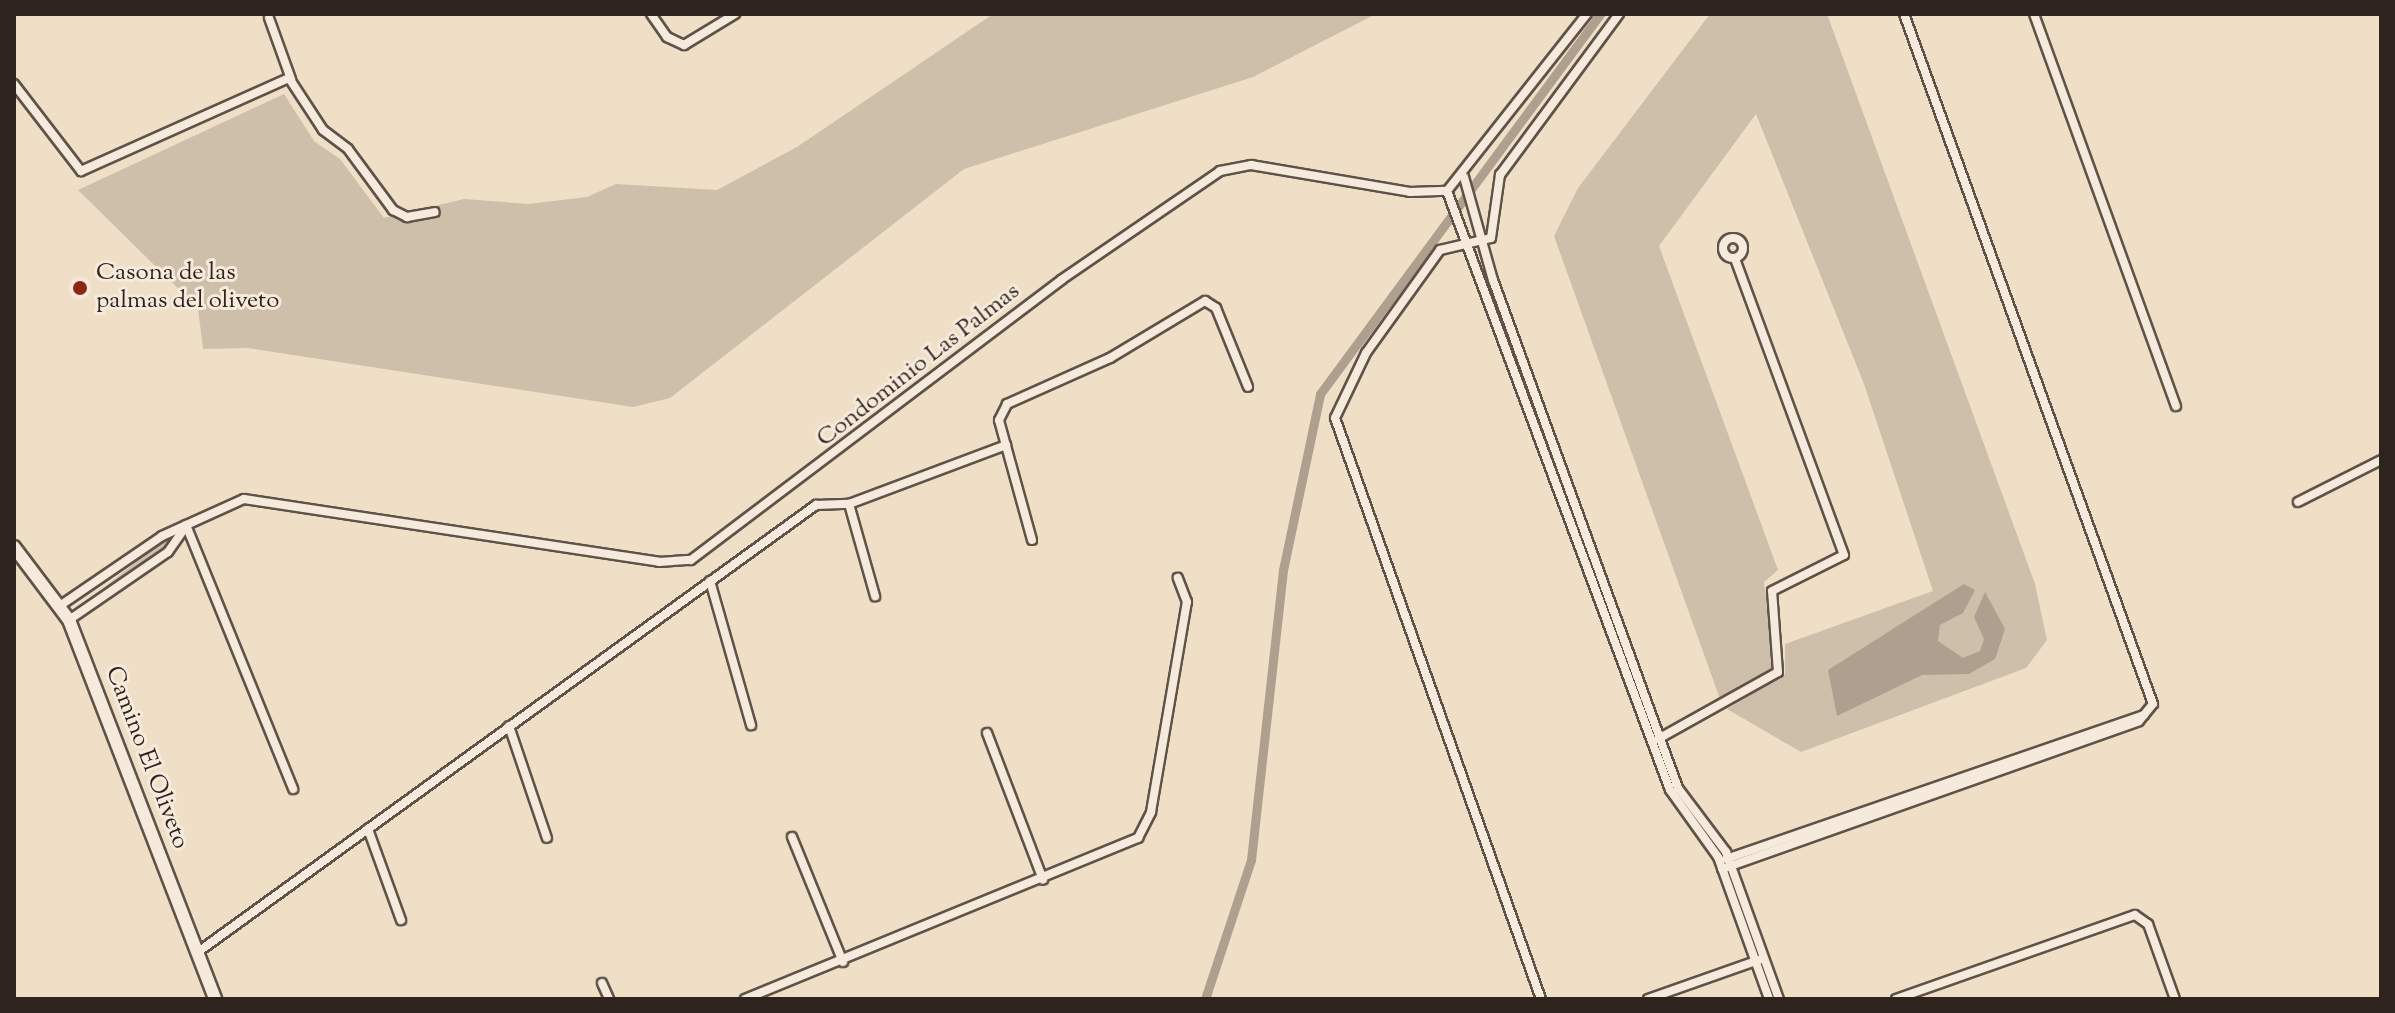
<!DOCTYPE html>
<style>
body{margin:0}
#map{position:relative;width:2395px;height:1013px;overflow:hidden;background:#efdfc7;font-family:"Sorts Mill Goudy",serif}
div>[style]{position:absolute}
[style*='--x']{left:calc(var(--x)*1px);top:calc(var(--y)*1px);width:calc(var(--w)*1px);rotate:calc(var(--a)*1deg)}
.green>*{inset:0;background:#cebfaa}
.water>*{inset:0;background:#ae9f8e}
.canal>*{height:9px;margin:-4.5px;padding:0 4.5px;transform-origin:4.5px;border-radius:4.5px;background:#ae9f8e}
.roads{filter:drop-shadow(2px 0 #5f5248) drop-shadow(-2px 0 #5f5248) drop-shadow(0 2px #5f5248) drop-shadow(0 -2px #5f5248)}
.minor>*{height:8px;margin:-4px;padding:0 4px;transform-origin:4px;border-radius:4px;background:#f5eadb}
.minor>.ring{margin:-4px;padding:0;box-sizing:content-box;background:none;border:8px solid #f5eadb;border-radius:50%}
.secondary>*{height:12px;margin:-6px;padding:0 6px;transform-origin:6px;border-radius:6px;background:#f5eadb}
.dots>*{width:22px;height:22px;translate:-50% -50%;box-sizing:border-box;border:4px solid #f5eadb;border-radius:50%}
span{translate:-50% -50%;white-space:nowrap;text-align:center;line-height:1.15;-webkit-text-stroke:6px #f5eadb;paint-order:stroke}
.poi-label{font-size:24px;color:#2f231e}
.left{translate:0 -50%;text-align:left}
.street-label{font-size:24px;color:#2f231e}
.frame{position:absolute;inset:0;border:16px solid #2f231e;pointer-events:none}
</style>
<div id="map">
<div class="green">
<i style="clip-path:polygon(993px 14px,1376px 14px,1253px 77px,964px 169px,670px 398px,633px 407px,248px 348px,203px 349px,198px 308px,78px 190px,284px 94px,314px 141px,340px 159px,384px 218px,464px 199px,528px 204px,587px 197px,616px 184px,717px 190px,797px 147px)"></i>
<i style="clip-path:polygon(1710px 14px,1827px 14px,2035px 584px,2047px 640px,2026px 668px,1801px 752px,1727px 709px,1785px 674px,1785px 644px,1933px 591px,1864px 384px,1756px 114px,1659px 246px,1778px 570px,1764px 582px,1774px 668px,1720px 699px,1554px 236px,1578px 188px)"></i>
<i style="clip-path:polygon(166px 538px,173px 538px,171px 546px,106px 586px)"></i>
</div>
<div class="water">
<i style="clip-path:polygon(1964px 584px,1975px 590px,1963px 613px,1940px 625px,1938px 641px,1963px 658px,1980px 651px,1984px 639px,1974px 617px,1985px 592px,2005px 629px,1995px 659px,1969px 674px,1922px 675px,1837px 716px,1828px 670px)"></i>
</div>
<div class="canal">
<i style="--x:1205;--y:999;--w:146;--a:-71.7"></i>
<i style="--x:1251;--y:860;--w:292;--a:-83.7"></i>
<i style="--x:1283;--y:570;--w:180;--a:-78.1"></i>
<i style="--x:1320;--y:394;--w:472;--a:-53.6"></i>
</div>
<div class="roads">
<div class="minor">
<i style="--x:651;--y:14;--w:28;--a:55"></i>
<i style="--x:667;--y:37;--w:19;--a:25"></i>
<i style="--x:684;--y:45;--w:60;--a:-31.3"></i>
<i style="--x:2034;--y:14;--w:417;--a:70.1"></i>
<i style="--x:269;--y:18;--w:65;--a:70.2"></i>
<i style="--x:14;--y:84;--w:110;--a:52.4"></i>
<i style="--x:81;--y:171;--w:228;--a:-24.1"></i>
<i style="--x:289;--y:78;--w:62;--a:56.8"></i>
<i style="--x:323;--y:130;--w:31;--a:37"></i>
<i style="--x:348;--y:149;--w:76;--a:53.6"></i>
<i style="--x:393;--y:210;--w:16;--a:27"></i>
<i style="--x:407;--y:217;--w:28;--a:-10"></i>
<i style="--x:1464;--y:177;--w:107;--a:74.3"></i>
<i style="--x:1493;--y:280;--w:541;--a:69.99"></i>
<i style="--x:1678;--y:788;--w:80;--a:53.1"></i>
<i style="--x:1726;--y:852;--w:156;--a:70.2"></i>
<i style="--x:1447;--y:191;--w:639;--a:69.58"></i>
<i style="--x:1670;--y:790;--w:82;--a:54.4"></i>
<i style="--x:1718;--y:857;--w:151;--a:70.2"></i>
<i class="ring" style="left:1723px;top:238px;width:12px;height:12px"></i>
<i style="--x:2298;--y:502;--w:93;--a:-26.8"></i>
<i style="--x:849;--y:504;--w:96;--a:74.2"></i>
<i style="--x:186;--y:525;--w:285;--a:67.9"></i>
<i style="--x:1032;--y:540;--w:124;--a:-105.4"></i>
<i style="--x:999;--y:420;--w:18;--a:-63"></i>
<i style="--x:1007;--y:404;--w:113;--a:-24.1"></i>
<i style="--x:1110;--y:358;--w:111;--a:-31"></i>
<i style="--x:1205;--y:301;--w:13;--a:32"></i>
<i style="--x:1216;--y:308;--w:85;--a:67.9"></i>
<i style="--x:710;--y:581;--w:150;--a:74.1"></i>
<i style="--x:61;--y:605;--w:122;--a:-34.3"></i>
<i style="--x:162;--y:536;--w:90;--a:-24.3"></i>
<i style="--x:244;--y:499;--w:420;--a:8.6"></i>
<i style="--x:659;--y:562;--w:32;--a:-4"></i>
<i style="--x:691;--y:560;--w:464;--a:-37.1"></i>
<i style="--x:1061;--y:280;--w:193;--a:-34.4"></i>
<i style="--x:1220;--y:171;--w:32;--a:-11"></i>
<i style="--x:1251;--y:165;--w:161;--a:9.6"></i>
<i style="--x:1410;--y:192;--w:37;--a:-2"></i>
<i style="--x:1447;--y:191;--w:226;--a:-51.7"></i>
<i style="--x:69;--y:620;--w:120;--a:-34.5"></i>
<i style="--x:168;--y:552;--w:32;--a:-55"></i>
<i style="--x:509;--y:726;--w:118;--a:71.3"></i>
<i style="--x:987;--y:733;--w:157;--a:69.1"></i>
<i style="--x:1658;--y:739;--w:137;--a:-29.2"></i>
<i style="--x:1778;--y:672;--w:81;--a:-94.2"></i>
<i style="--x:1772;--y:591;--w:80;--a:-26.6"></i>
<i style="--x:1844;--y:555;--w:316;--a:-110.2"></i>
<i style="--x:368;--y:829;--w:97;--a:70.1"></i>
<i style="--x:792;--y:837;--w:135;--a:67.8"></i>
<i style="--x:1726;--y:859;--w:442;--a:-19"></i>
<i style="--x:1722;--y:869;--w:442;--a:-19.5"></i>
<i style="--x:2139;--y:721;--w:22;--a:-51"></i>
<i style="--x:2153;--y:704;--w:734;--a:-109.84"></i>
<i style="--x:198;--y:952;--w:763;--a:-35.88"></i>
<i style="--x:816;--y:505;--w:33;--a:-2"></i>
<i style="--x:849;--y:504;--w:168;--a:-20.6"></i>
<i style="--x:602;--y:983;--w:17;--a:66"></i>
<i style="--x:745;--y:999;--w:425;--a:-22.3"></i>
<i style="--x:1138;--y:838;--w:29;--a:-63"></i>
<i style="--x:1151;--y:812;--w:213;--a:-80.3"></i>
<i style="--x:1187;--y:602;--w:26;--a:-111"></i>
<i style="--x:1541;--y:999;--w:616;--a:-109.52"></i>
<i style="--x:1335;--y:418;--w:72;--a:-64.5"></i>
<i style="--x:1366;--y:353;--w:127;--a:-54.3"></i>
<i style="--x:1440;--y:250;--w:52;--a:-13.2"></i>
<i style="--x:1491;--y:238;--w:64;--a:-81.9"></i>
<i style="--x:1500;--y:175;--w:200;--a:-53.5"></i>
<i style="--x:1648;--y:999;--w:118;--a:-19.4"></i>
<i style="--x:1896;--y:999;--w:253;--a:-19.4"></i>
<i style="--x:2135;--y:915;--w:16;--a:35"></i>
<i style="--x:2148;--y:924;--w:80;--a:70.2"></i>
</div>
<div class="secondary">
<i style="--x:14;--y:547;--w:91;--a:53"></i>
<i style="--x:69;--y:620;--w:406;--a:68.9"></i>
</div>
</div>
<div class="dots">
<i style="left:80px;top:288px;background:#8f2418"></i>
</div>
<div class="poi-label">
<span class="left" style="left:96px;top:288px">Casona de las<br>palmas del oliveto</span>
</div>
<div class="street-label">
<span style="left:919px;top:366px;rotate:-38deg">Condominio Las Palmas</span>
<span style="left:146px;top:758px;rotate:69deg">Camino El Oliveto</span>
</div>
<div class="frame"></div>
</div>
